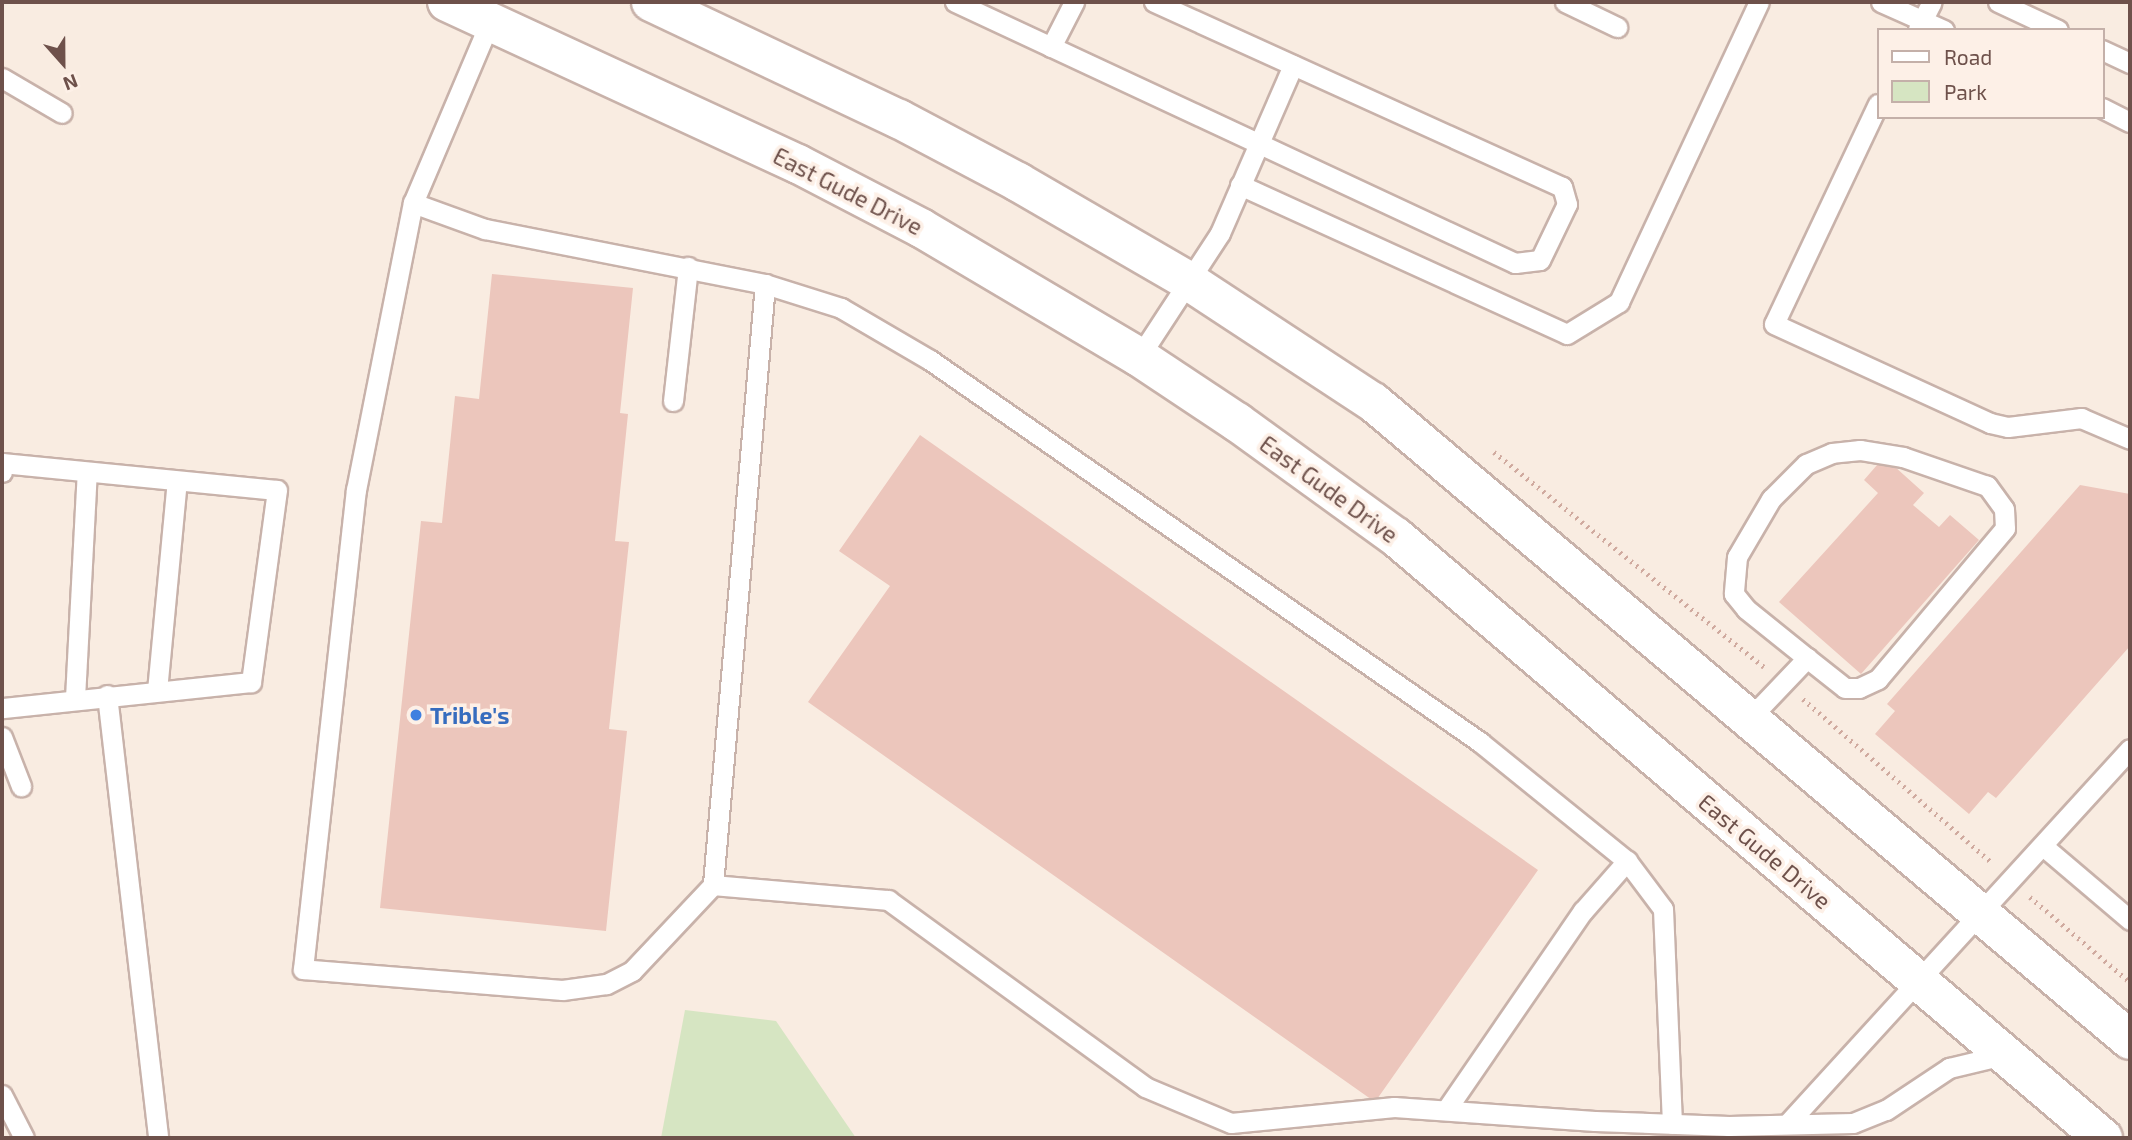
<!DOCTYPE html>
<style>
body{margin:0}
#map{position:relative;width:2132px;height:1140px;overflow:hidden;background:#f9ece1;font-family:"Exo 2",sans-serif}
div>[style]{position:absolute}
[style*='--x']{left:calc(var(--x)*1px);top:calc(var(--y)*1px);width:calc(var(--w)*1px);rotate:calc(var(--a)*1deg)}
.green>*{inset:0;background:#d6e5c2}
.building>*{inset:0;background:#ecc6bc}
.path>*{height:4.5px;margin-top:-2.25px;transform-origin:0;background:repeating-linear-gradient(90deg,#d0aa9f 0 2px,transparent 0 7px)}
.roads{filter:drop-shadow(2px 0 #c8b2aa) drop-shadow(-2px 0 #c8b2aa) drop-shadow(0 2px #c8b2aa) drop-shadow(0 -2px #c8b2aa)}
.service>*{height:19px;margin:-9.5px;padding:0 9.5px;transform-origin:9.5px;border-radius:9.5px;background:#fff}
.secondary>*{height:38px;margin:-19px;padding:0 19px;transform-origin:19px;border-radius:19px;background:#fff}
.dots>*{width:19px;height:19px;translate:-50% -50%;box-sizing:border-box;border:4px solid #fdf0e7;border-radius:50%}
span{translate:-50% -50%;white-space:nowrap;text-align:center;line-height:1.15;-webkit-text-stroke:7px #fdf0e7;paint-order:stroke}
.street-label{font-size:23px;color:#6e514b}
.shop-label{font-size:23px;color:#366cbe;font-weight:700}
.left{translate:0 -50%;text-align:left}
.frame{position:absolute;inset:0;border:4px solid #6e514b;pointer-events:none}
.legend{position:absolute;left:1877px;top:28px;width:228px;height:91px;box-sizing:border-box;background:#fdf0e7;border:2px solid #c4b0a9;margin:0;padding:9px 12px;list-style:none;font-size:21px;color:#6e514b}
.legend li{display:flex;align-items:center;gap:14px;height:35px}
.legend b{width:35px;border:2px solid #c4b0a9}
.north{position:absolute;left:28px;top:28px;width:70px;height:70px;-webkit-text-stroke:5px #fdf0e7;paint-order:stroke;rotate:159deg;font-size:19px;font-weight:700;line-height:28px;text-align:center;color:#6e514b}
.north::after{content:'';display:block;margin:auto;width:24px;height:32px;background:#6e514b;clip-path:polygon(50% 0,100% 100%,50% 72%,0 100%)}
</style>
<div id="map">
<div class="green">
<i style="clip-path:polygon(685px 1010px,776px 1021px,856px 1138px,661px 1138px)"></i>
</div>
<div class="building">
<i style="clip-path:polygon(492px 274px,633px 288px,620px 413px,628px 414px,615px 541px,629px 542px,609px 729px,627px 731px,606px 931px,380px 908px,421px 521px,442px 523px,455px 396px,479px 399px)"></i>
<i style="clip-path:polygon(920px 435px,1538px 870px,1375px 1102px,808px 702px,890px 586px,839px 551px)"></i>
<i style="clip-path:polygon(1884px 457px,1924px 493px,1913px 505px,1939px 527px,1950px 515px,1979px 540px,1861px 674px,1779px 602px,1878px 493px,1864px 480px)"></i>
<i style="clip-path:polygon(2080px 485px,2130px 494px,2130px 646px,1996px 798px,1988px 792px,1969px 814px,1875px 734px,1895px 711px,1887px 704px)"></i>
</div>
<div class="path">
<i style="--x:1494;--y:452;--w:345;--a:38.5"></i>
<i style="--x:1803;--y:699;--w:250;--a:40.9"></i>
<i style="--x:2030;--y:897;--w:131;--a:40.4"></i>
</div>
<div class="roads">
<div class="service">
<i style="--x:955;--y:2;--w:618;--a:24.99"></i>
<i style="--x:1515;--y:263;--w:25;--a:-7"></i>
<i style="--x:1540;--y:260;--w:62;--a:-64.3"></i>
<i style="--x:1567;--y:204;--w:18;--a:-106"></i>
<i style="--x:1562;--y:187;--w:448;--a:-155.6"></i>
<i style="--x:1565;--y:2;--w:58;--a:25.7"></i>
<i style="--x:1881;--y:2;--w:69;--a:24"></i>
<i style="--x:1998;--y:2;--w:66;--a:25"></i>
<i style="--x:1918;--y:29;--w:30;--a:-63"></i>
<i style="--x:1051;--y:47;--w:51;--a:-62.9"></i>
<i style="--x:2102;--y:50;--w:31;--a:25"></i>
<i style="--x:2;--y:78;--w:69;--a:30.3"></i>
<i style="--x:1878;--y:104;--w:243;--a:115.3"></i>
<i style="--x:1774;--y:324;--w:238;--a:24.6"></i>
<i style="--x:1990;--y:423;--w:18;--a:13"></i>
<i style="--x:2008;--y:427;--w:74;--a:-7"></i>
<i style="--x:2081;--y:418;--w:53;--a:23.2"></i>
<i style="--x:2102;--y:108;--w:31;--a:27"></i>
<i style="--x:1240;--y:185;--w:359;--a:24.5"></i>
<i style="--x:1567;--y:334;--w:61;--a:-31.6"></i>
<i style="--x:1619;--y:302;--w:331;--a:-65"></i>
<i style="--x:413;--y:203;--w:77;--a:19.9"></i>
<i style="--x:485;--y:229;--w:285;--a:11.1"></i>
<i style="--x:765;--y:284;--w:603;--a:94.95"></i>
<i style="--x:713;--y:885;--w:118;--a:133.3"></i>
<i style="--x:632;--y:971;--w:29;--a:153"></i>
<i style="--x:606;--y:984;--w:44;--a:172.2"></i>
<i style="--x:562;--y:990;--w:260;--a:-175.4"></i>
<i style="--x:303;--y:969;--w:482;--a:-83.7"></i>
<i style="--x:356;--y:490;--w:293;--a:-78.8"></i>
<i style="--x:413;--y:203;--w:200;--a:-67"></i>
<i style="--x:765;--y:284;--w:80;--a:17.5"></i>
<i style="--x:841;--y:308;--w:103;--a:30.3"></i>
<i style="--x:930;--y:360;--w:670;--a:34.78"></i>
<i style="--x:1480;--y:742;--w:189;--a:39"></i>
<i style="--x:1627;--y:861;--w:60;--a:53.1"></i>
<i style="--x:1663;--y:909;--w:215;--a:87.6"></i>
<i style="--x:1139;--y:357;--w:148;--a:-56.8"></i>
<i style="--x:1220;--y:233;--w:183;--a:-66.5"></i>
<i style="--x:673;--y:401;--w:135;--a:-83.6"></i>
<i style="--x:2;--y:472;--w:9;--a:-90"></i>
<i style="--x:2;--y:463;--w:276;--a:5.6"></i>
<i style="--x:277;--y:490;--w:194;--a:97.7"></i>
<i style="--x:251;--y:682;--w:250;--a:174"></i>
<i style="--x:157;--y:691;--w:211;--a:-84.6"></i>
<i style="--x:107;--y:695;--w:446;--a:83.4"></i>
<i style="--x:75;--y:698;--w:226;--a:-87"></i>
<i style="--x:1748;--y:720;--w:86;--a:-46.4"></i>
<i style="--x:1807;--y:658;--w:48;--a:38.3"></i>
<i style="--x:1845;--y:688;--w:14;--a:0"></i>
<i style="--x:1859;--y:688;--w:21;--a:-25"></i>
<i style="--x:1878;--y:679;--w:197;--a:-49.9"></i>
<i style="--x:2005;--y:528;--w:19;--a:-93"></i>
<i style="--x:2004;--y:509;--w:29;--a:-126"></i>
<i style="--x:1987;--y:486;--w:89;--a:-161"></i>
<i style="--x:1903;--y:457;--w:44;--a:-170.8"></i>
<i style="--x:1860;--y:450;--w:28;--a:174"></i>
<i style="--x:1832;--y:453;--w:28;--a:157"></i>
<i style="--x:1806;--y:464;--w:49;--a:135"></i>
<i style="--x:1771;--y:499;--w:67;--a:120.4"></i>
<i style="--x:1737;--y:557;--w:37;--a:95"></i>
<i style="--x:1734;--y:594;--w:19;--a:51"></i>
<i style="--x:1746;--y:609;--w:78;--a:38.8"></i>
<i style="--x:2;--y:737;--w:53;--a:68.8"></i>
<i style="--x:2044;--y:847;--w:113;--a:40.3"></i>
<i style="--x:713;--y:885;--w:176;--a:4.9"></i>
<i style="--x:888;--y:900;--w:318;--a:36"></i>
<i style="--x:1145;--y:1087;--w:93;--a:22.7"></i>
<i style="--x:1231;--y:1123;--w:164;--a:-5.6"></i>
<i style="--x:1394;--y:1107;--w:201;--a:4"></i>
<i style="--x:1595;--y:1121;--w:134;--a:2.1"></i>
<i style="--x:1729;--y:1126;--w:124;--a:-1.4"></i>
<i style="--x:1853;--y:1123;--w:35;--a:-22"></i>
<i style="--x:1886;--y:1110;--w:76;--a:-33.7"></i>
<i style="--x:1949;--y:1068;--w:56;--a:-13.5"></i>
<i style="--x:2;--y:1095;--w:48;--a:62.9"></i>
<i style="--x:1446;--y:1110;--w:242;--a:-55.5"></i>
<i style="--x:1583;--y:911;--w:67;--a:-48.7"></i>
<i style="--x:1789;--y:1122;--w:505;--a:-47.57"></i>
</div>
<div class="secondary">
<i style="--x:447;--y:2;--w:387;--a:24.8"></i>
<i style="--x:798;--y:164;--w:139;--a:27.5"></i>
<i style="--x:921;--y:228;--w:253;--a:30.6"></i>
<i style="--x:1139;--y:357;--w:118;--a:33.6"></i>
<i style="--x:1237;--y:422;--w:196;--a:35.9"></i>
<i style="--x:1396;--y:537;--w:928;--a:40.37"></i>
<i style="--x:651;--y:2;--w:274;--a:25.3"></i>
<i style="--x:899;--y:119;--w:135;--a:27.9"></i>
<i style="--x:1018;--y:182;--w:195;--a:30.1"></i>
<i style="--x:1187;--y:280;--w:222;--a:33.3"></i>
<i style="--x:1373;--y:402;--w:990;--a:40.12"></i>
</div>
</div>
<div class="dots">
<i style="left:416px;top:715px;background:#3f7fe0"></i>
</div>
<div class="street-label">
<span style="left:848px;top:191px;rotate:27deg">East Gude Drive</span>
<span style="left:1329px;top:489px;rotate:36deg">East Gude Drive</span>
<span style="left:1765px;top:851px;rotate:40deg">East Gude Drive</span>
</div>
<div class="shop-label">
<span class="left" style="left:430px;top:715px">Trible's</span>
</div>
<div class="frame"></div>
<ul class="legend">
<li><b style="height:9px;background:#fff"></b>Road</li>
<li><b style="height:19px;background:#d6e5c2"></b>Park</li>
</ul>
<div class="north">N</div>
</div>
